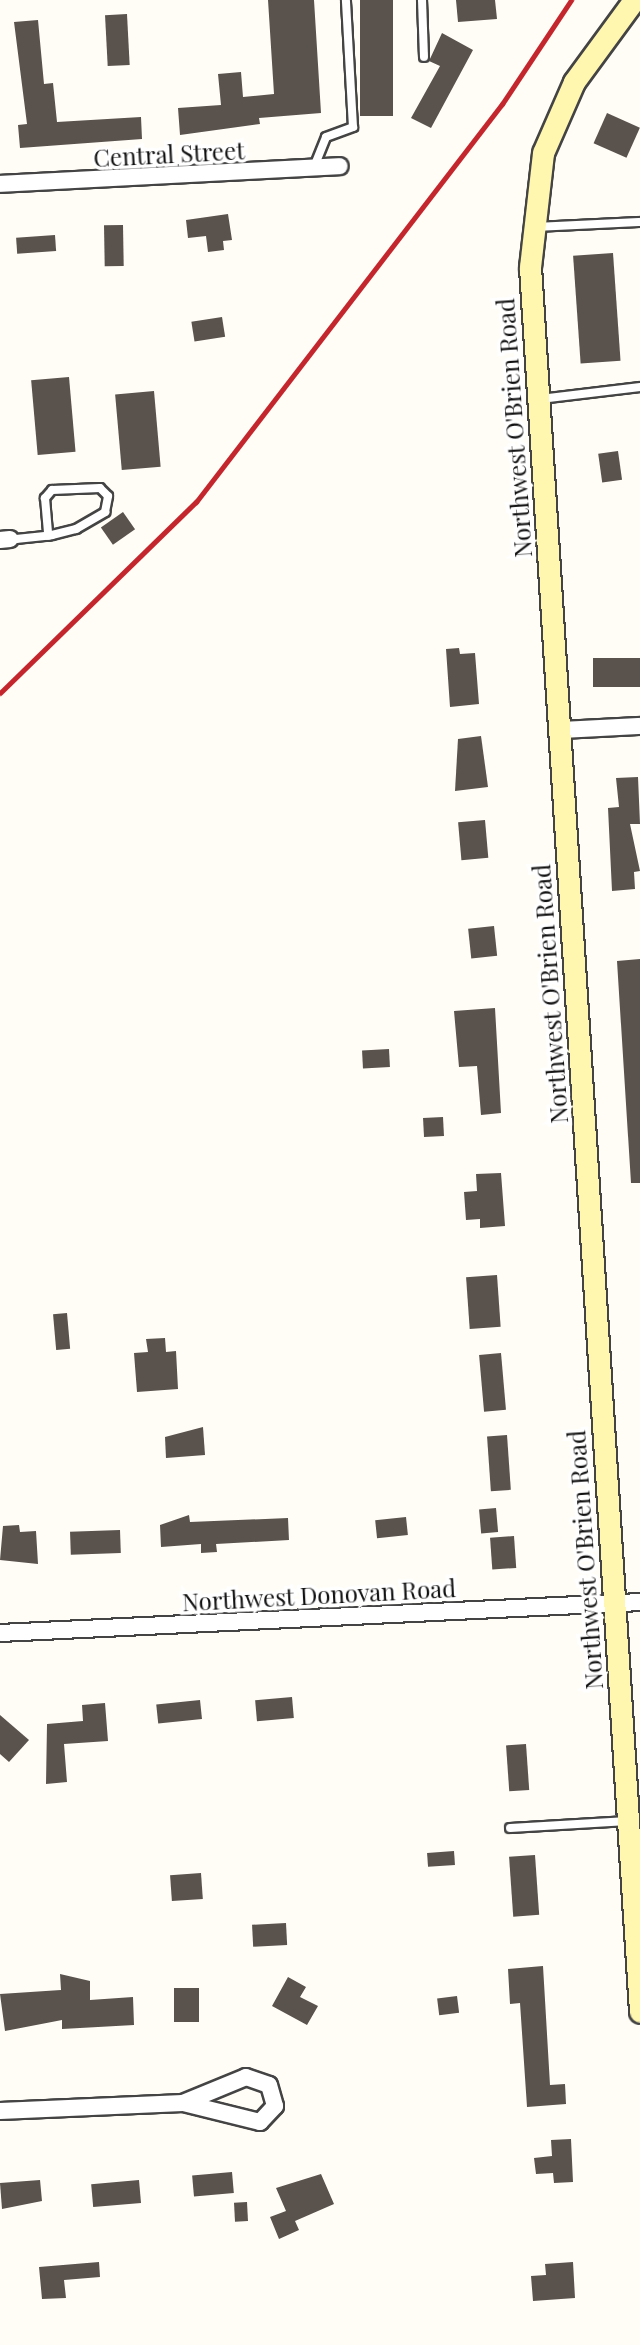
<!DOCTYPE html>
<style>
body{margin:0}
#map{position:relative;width:640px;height:2345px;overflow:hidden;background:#fffdf5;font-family:"Playfair Display",serif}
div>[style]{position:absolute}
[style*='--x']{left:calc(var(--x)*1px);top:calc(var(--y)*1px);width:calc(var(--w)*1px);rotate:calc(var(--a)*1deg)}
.building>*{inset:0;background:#5a524d;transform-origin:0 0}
.roads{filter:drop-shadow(2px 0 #444) drop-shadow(-2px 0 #444) drop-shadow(0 2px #444) drop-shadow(0 -2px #444)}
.lane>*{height:8px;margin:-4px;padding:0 4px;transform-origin:4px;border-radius:4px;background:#fff}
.street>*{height:16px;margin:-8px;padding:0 8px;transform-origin:8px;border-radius:8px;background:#fff}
.secondary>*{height:21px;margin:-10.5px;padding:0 10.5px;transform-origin:10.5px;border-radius:10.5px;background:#fff6b0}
.rail>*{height:5px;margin:-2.5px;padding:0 2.5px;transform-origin:2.5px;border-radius:2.5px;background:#c4262e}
span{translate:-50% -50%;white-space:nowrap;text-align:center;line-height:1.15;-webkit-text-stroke:7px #fff;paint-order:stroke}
.street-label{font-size:24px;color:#111}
</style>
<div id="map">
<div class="building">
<i style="clip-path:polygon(268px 0,314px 0,321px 113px,259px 118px,260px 124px,180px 135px,178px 108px,221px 105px,218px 74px,241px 72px,243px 97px,274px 94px)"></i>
<i style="left:360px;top:0;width:33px;height:116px"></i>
<i style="clip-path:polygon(456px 0,495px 0,497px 19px,458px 22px)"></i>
<i style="left:127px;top:14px;width:51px;height:22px;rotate:87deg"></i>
<i style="clip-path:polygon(38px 20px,44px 84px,53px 83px,57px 122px,141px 117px,142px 139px,20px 148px,18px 125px,27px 124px,14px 22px)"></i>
<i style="clip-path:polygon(442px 33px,473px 50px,431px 128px,411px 118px,440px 66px,429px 61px)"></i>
<i style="left:607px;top:113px;width:36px;height:33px;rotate:24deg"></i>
<i style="clip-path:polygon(228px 214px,232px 240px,223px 241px,224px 250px,208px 252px,206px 236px,188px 238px,186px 220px)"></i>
<i style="left:123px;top:225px;width:41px;height:19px;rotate:89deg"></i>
<i style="left:55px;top:235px;width:16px;height:39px;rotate:86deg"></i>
<i style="left:613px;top:253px;width:108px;height:40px;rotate:86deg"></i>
<i style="left:222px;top:317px;width:20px;height:31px;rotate:81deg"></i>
<i style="left:69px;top:377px;width:75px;height:38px;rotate:85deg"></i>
<i style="left:154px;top:391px;width:76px;height:39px;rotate:85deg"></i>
<i style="left:618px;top:451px;width:29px;height:20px;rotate:82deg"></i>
<i style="left:123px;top:512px;width:21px;height:27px;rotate:55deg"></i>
<i style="clip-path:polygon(459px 648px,460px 654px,475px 653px,479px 704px,450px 707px,446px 649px)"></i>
<i style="left:640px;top:658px;width:29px;height:47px;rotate:90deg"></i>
<i style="clip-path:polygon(481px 736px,488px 787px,455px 791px,458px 739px)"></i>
<i style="clip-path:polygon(638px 777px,640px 824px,630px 824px,640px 871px,634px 872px,635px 889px,612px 891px,608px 808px,619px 807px,616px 778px)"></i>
<i style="left:485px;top:820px;width:38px;height:27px;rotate:85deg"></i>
<i style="left:494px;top:926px;width:30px;height:26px;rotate:84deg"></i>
<i style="clip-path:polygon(640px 959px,640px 1183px,631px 1183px,617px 961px)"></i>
<i style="clip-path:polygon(495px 1008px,501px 1113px,481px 1115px,477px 1066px,459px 1067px,454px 1011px)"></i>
<i style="left:389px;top:1049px;width:18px;height:27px;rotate:87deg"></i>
<i style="left:443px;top:1117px;width:19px;height:20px;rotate:87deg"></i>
<i style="clip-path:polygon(501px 1173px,505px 1226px,480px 1228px,480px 1219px,466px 1220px,464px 1192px,477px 1191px,476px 1174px)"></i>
<i style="left:497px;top:1275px;width:52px;height:31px;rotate:86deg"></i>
<i style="left:67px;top:1313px;width:36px;height:14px;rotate:85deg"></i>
<i style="clip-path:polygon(165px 1338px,166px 1352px,176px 1351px,178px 1389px,137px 1392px,134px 1353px,148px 1352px,146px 1339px)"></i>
<i style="left:501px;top:1353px;width:57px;height:22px;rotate:85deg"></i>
<i style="clip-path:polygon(203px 1427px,205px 1455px,166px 1458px,165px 1437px)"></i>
<i style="left:507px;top:1435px;width:55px;height:20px;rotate:86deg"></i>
<i style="left:496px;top:1508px;width:24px;height:17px;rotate:85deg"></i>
<i style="clip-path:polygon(189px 1515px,190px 1522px,288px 1518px,289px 1540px,216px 1544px,217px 1552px,201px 1553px,201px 1544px,161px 1547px,160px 1525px)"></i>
<i style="left:406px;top:1517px;width:18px;height:31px;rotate:84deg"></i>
<i style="clip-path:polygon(19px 1525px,20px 1532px,36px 1531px,38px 1564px,0 1560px,3px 1526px)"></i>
<i style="left:120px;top:1530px;width:23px;height:50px;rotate:88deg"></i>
<i style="left:514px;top:1536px;width:32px;height:24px;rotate:86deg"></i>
<i style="left:292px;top:1697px;width:21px;height:37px;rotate:85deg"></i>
<i style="left:200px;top:1700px;width:19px;height:44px;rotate:84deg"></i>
<i style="clip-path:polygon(105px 1703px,108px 1741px,64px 1744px,67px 1782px,46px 1784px,47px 1724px,83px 1721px,82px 1705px)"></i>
<i style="clip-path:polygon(0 1715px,29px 1740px,9px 1762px,0 1754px)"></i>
<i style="left:526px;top:1744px;width:46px;height:20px;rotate:86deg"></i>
<i style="left:454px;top:1851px;width:14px;height:27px;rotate:86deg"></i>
<i style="left:535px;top:1855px;width:60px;height:26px;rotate:86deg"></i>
<i style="left:201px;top:1873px;width:26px;height:31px;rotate:86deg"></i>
<i style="left:286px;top:1923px;width:22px;height:34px;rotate:87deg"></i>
<i style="clip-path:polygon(543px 1966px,550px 2085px,565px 2084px,566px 2104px,527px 2107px,520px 2003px,510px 2004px,508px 1969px)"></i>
<i style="clip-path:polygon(60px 1974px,90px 1981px,90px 2000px,133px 1997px,134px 2025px,62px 2029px,62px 2020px,5px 2031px,0 1994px,61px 1990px)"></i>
<i style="clip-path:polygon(288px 1977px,306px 1987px,300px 1997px,318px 2006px,307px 2025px,272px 2006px)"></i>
<i style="left:174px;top:1988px;width:25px;height:34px"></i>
<i style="left:457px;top:1996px;width:17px;height:20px;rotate:83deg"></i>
<i style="clip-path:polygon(571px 2139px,573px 2182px,554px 2183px,553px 2173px,536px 2174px,534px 2158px,552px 2156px,551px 2140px)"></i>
<i style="left:232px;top:2172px;width:21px;height:40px;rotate:85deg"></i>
<i style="clip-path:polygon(321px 2174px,334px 2204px,295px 2221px,299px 2230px,279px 2239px,270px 2217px,286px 2211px,276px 2188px)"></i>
<i style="clip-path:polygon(40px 2180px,42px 2201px,2px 2209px,0 2183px)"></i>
<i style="left:139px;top:2180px;width:23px;height:48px;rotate:85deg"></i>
<i style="left:247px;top:2202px;width:19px;height:13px;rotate:87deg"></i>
<i style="clip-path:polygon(99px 2262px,100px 2277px,64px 2280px,66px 2298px,42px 2299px,39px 2267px)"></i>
<i style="clip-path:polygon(573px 2262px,575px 2298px,533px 2301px,531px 2276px,546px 2275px,545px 2264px)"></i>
</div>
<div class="roads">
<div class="lane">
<i style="--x:422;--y:0;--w:57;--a:88"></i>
<i style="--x:314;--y:167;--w:32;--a:-68"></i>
<i style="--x:326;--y:137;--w:29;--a:-20"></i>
<i style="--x:353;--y:127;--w:127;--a:-93.2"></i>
<i style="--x:534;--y:227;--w:106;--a:-2.7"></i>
<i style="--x:540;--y:399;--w:101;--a:-6.8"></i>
<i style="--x:10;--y:539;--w:6;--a:0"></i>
<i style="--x:16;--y:539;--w:36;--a:-6"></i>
<i style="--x:52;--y:535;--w:25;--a:-14"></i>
<i style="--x:76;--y:529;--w:34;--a:-30"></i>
<i style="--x:105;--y:512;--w:16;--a:-79"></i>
<i style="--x:108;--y:496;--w:11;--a:-135"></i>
<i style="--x:100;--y:488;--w:48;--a:177.6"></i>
<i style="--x:52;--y:490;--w:11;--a:131"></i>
<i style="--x:45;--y:498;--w:38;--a:85"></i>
<i style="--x:510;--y:1828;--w:118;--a:-3.4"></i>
</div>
<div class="street">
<i style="--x:0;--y:184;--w:340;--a:-3"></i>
<i style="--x:0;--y:540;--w:10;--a:-6"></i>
<i style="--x:560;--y:730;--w:80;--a:-2.9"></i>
<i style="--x:0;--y:1633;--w:641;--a:-2.77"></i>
<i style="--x:0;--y:2111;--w:183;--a:-2.5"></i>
<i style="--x:183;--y:2103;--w:68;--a:-22.4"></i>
<i style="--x:246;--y:2077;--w:24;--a:19"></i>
<i style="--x:269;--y:2085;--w:22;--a:74"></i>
<i style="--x:275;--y:2106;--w:22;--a:133"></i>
<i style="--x:260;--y:2122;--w:79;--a:-166.1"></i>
</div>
<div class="secondary">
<i style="--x:634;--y:0;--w:102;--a:126.2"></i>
<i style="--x:574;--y:82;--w:77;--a:113.6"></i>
<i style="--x:543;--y:153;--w:115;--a:96.5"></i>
<i style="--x:530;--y:267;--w:1748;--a:86.39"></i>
</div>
</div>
<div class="rail">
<i style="--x:0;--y:693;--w:274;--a:-44.3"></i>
<i style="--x:196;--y:502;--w:502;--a:-52.45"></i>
<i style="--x:502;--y:104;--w:125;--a:-56.4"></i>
</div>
<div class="street-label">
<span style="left:169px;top:154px;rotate:-3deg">Central Street</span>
<span style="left:514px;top:428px;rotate:-94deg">Northwest O'Brien Road</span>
<span style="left:550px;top:994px;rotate:-94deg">Northwest O'Brien Road</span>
<span style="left:585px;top:1560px;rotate:-94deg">Northwest O'Brien Road</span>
<span style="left:319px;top:1595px;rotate:-3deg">Northwest Donovan Road</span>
</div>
</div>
